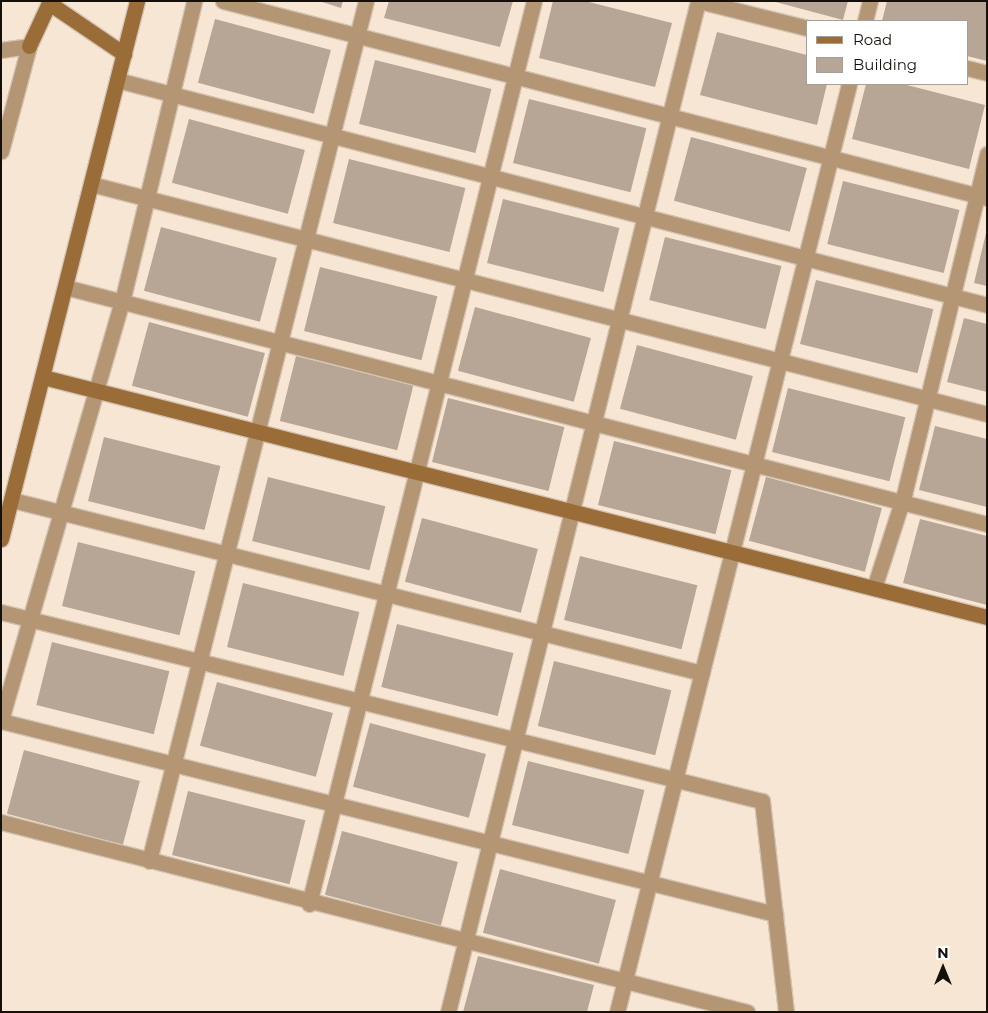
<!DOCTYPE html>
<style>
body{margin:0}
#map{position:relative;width:988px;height:1013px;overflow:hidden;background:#f8e6d4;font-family:Montserrat,sans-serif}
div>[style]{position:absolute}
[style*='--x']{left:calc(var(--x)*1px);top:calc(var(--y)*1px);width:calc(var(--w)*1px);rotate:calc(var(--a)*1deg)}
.building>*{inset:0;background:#b7a695;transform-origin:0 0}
.roads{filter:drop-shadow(1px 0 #d4c4b4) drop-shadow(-1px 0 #d4c4b4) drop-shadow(0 1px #d4c4b4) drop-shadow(0 -1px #d4c4b4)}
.street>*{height:15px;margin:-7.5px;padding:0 7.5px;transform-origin:7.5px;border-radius:7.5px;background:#b59674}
.secondary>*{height:15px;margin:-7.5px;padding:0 7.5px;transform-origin:7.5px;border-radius:7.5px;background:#9a6c38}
span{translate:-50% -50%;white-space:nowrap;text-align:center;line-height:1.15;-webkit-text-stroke:4px #fff;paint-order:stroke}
.frame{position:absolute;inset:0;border:2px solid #16100a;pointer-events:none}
.legend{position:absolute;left:806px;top:20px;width:162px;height:65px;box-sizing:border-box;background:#fff;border:1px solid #a29f9d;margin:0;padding:6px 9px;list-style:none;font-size:15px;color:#16100a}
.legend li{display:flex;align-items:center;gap:10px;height:25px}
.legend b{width:25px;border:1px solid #a29f9d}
.north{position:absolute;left:918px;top:943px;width:50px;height:50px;-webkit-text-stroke:4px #fff;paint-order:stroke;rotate:0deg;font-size:14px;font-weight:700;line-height:20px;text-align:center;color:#16100a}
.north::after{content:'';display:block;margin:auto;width:18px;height:22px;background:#16100a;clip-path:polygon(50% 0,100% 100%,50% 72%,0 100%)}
</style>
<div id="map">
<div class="building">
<i style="clip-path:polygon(319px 1px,343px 1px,341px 8px)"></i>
<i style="clip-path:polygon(389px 1px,513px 1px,500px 47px,384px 18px)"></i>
<i style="clip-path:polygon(553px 1px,585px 1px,672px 23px,655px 87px,539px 58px)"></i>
<i style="clip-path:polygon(772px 1px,848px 1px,843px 20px)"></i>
<i style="clip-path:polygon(887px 1px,987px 1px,987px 61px,967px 56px,967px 21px,882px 21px)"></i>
<i style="left:215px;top:19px;width:120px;height:66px;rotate:15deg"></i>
<i style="clip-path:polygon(717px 32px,807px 55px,807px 84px,827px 84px,817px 125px,700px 95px)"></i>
<i style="left:375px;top:60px;width:120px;height:66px;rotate:14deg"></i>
<i style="clip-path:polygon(866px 84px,903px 84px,985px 105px,969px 169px,852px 139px)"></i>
<i style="left:529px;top:99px;width:121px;height:66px;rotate:14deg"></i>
<i style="left:189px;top:119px;width:120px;height:66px;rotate:15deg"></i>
<i style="left:691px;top:137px;width:120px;height:66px;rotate:15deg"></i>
<i style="left:349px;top:159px;width:120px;height:66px;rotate:14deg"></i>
<i style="left:843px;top:181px;width:120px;height:65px;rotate:14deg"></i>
<i style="left:503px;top:199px;width:120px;height:66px;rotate:14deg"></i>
<i style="left:161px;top:227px;width:120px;height:66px;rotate:15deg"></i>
<i style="clip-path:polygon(986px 233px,987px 233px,987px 286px,974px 283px)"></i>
<i style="left:665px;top:237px;width:120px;height:65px;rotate:14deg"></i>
<i style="left:320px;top:267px;width:121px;height:66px;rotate:14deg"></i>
<i style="left:816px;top:280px;width:121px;height:66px;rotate:14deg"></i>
<i style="left:475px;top:307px;width:120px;height:66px;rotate:15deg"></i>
<i style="clip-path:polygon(964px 318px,987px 324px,987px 392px,947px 382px)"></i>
<i style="left:149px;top:322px;width:120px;height:66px;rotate:15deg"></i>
<i style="left:637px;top:345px;width:120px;height:66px;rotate:15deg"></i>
<i style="left:296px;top:356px;width:121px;height:67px;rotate:14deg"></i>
<i style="left:788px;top:388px;width:121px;height:66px;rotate:14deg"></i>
<i style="left:448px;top:398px;width:120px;height:66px;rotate:14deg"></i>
<i style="clip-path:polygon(935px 426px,987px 439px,987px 507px,919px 490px)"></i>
<i style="left:104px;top:437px;width:120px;height:66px;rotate:14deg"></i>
<i style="left:614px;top:441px;width:121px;height:66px;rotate:14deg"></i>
<i style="left:268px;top:477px;width:121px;height:66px;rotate:14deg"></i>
<i style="left:766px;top:477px;width:120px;height:66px;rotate:15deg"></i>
<i style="left:422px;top:518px;width:120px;height:66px;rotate:15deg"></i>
<i style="clip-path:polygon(920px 519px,987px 536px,987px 605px,903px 583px)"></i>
<i style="left:78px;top:542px;width:121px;height:66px;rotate:14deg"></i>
<i style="left:580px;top:556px;width:121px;height:66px;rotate:14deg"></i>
<i style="left:243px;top:583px;width:120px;height:66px;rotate:14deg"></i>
<i style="left:397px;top:624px;width:120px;height:65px;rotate:14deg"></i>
<i style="left:52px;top:642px;width:121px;height:65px;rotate:14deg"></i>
<i style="left:554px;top:661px;width:121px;height:67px;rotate:14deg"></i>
<i style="left:217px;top:682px;width:120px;height:66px;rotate:15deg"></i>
<i style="left:370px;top:723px;width:120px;height:66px;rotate:15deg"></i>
<i style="left:24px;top:750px;width:120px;height:66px;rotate:15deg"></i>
<i style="left:528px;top:761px;width:120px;height:66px;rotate:14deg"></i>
<i style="left:188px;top:791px;width:121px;height:66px;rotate:14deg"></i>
<i style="left:342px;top:831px;width:120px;height:66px;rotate:15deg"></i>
<i style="left:500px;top:869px;width:120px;height:66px;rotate:15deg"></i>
<i style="clip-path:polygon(478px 956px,594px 985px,587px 1012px,463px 1012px)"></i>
</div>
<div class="roads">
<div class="street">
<i style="--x:223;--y:1;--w:789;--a:14.46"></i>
<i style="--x:699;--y:1;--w:111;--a:14"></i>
<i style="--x:865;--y:21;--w:21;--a:-76"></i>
<i style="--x:1;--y:50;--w:28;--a:-8"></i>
<i style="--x:29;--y:46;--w:109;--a:104.9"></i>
<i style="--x:967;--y:68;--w:21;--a:14"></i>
<i style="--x:117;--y:80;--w:899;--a:14.5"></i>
<i style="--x:91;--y:184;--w:925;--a:14.4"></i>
<i style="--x:65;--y:287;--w:952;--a:14.42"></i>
<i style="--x:12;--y:500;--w:711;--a:14.08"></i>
<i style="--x:874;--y:588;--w:98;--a:-72.1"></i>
<i style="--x:904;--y:495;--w:351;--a:-76.3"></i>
<i style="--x:1;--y:612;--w:784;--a:13.95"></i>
<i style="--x:762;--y:801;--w:212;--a:83.5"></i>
<i style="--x:1;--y:720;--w:435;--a:-73.9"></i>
<i style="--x:122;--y:302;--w:309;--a:-76.5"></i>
<i style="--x:1;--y:721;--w:798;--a:14"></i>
<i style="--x:1;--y:822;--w:770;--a:14.29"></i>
<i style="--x:149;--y:861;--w:887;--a:-75.84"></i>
<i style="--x:309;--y:904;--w:931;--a:-76.01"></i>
<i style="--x:448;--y:1012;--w:1041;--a:-76.11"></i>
<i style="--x:617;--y:1012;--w:957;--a:-75.96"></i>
</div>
<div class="secondary">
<i style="--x:29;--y:46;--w:47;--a:-65.1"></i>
<i style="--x:49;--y:3;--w:91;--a:34.2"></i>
<i style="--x:43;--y:377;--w:974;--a:14.26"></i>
<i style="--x:1;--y:539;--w:555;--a:-75.81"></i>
</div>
</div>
<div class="frame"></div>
<ul class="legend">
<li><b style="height:6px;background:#9a6c38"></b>Road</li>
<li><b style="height:14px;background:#b7a695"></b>Building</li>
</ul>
<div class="north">N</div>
</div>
